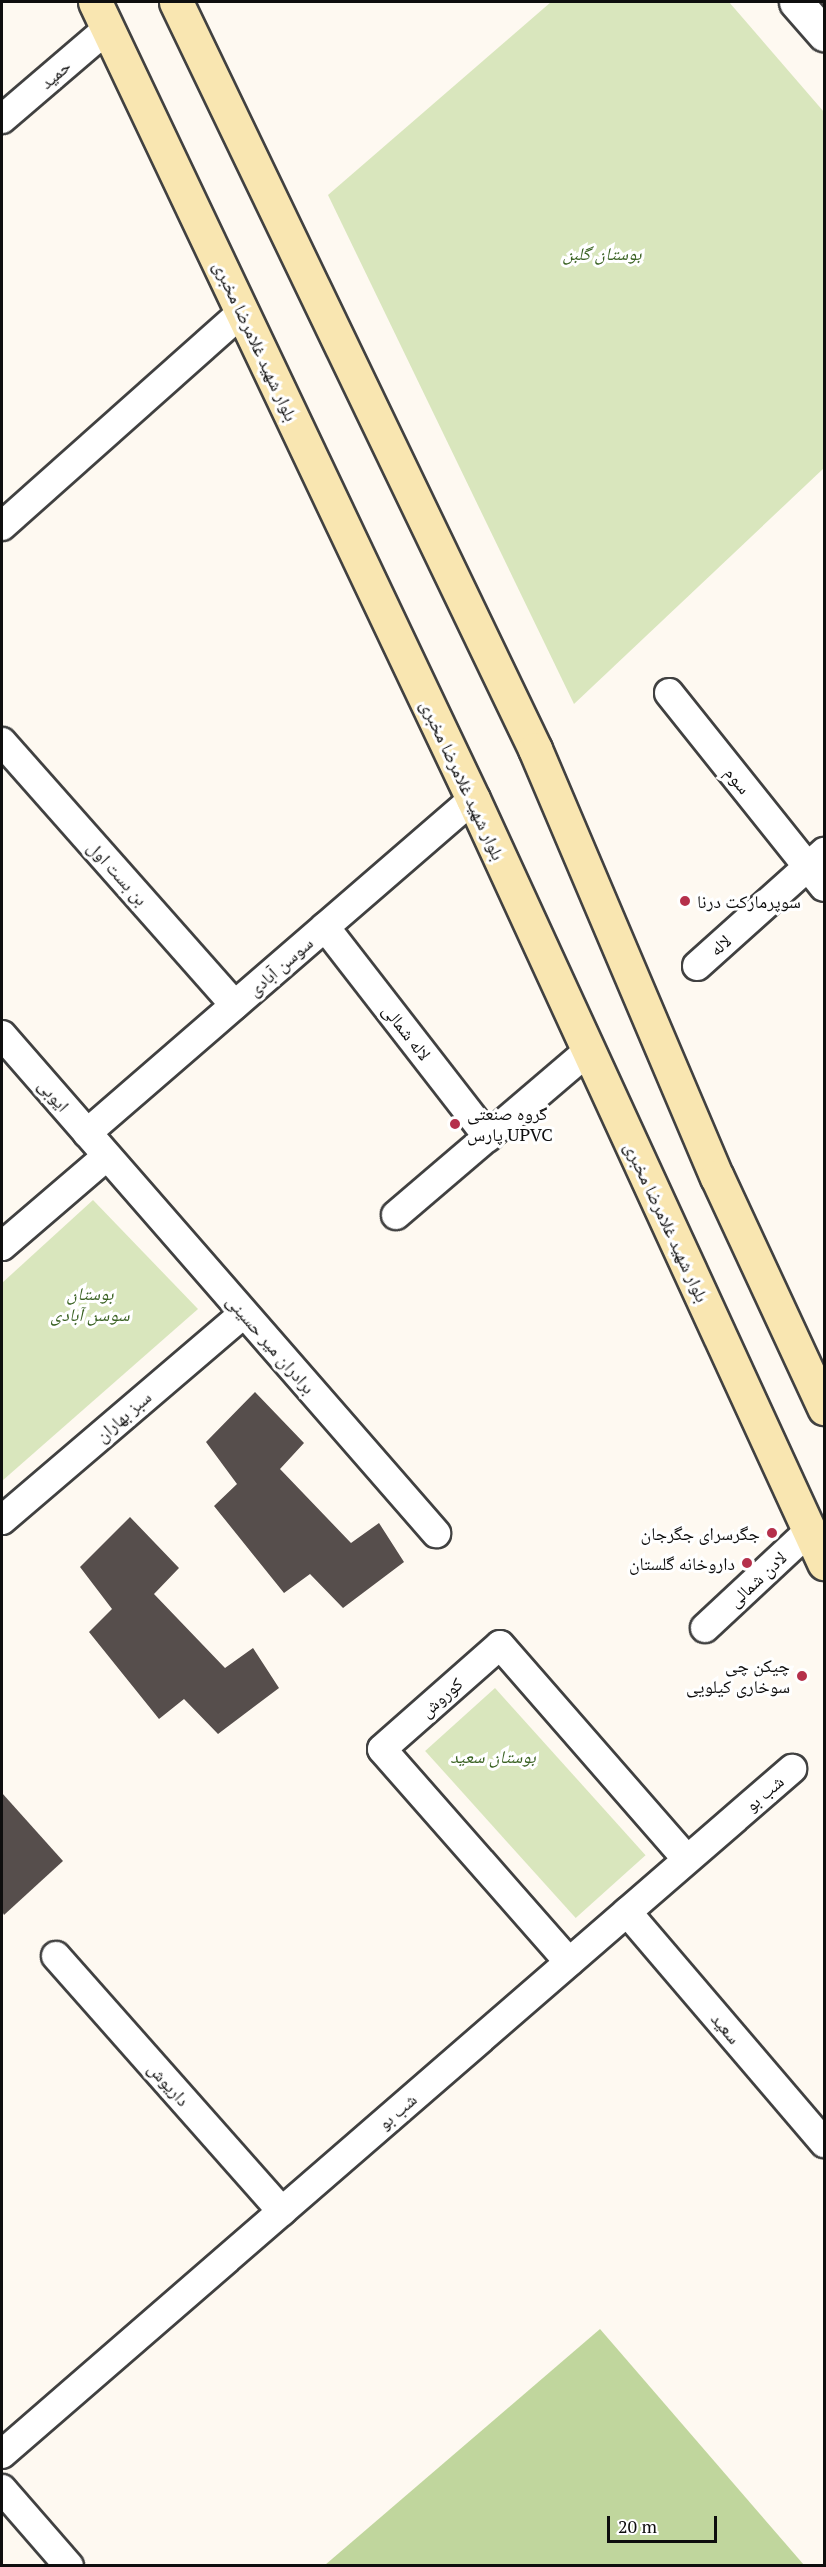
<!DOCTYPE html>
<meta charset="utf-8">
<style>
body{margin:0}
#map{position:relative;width:826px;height:2567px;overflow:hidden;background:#fef9f1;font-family:"PT Serif","Noto Naskh Arabic",serif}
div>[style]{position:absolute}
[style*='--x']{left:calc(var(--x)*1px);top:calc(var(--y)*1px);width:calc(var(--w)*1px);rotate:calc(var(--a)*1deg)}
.green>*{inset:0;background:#d9e6bd;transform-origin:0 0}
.forest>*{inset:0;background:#c0d69d}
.building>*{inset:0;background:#564e4c}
.roads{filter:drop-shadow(2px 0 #414141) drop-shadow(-2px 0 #414141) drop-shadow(0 2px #414141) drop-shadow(0 -2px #414141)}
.minor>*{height:28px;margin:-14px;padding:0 14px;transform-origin:14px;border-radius:14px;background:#fff}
.tertiary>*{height:33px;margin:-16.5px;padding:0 16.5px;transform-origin:16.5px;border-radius:16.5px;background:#fff}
.secondary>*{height:33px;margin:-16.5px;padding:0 16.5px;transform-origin:16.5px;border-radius:16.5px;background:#f9e6b1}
.dots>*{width:16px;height:16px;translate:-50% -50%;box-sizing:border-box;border:3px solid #fff;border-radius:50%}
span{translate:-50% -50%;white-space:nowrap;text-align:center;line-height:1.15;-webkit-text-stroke:6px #fff;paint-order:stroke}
.street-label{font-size:18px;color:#0e0e0e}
.park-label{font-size:18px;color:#3a6223;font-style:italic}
.poi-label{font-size:18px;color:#0e0e0e}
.left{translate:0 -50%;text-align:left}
.right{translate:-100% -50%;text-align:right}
.frame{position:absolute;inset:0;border:3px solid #0e0e0e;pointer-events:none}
.scale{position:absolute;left:607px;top:2516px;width:110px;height:27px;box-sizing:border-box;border:3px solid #0e0e0e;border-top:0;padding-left:8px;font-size:18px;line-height:21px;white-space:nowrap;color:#0e0e0e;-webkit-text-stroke:4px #fff;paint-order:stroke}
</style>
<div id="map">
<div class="green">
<i style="clip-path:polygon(551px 2px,729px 2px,824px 112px,824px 468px,574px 704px,328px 195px)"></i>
<i style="clip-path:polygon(93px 1200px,198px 1309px,2px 1481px,2px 1283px)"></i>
<i style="left:495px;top:1688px;width:225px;height:94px;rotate:48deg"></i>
</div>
<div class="forest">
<i style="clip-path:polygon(600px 2329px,804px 2565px,325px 2565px)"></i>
</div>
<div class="building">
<i style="clip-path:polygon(255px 1392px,304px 1443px,280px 1469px,351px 1543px,379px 1523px,404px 1562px,343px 1608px,310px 1574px,284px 1593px,214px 1506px,237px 1484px,206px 1442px)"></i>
<i style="clip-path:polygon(130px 1517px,179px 1568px,154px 1594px,225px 1668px,253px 1648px,279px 1688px,218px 1734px,184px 1699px,159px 1719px,89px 1632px,112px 1609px,80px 1567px)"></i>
<i style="clip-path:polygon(2px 1793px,63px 1861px,4px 1915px,2px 1911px)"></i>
</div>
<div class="roads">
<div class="minor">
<i style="--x:2;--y:119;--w:140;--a:-40.6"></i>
<i style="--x:2;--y:526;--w:322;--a:-41.7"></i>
<i style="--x:669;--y:693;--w:248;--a:51.4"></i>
<i style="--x:2;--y:742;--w:351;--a:48.5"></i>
<i style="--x:325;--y:927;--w:266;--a:52.2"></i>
<i style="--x:697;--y:966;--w:171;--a:-41.9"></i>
<i style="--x:2;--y:1035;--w:661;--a:48.93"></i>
<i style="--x:87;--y:1133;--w:510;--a:-40.87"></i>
<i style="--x:396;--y:1215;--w:253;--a:-40.5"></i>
<i style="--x:2;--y:1246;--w:138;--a:-40.6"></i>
<i style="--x:2;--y:1520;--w:318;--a:-40.5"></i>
<i style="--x:705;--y:1628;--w:144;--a:-43"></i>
<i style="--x:627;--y:1912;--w:304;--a:49.5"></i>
<i style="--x:56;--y:1956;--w:341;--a:48.5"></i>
<i style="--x:569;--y:1962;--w:283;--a:-131.3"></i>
<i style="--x:382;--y:1749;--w:157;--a:-41.4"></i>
<i style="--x:500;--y:1645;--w:284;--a:48.9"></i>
<i style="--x:2;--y:2454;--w:1046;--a:-40.93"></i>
<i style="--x:2;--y:2489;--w:102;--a:49"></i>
</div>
<div class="tertiary">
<i style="--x:796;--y:2;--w:43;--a:48.8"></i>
</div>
<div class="secondary">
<i style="--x:95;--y:2;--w:882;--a:64.63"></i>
<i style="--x:473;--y:799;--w:841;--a:65.32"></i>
<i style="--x:176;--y:2;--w:829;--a:64.33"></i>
<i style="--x:535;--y:749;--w:465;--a:67"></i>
<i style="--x:717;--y:1177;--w:255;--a:65.1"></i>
</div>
</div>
<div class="dots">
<i style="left:685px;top:901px;background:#b5304b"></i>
<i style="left:455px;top:1124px;background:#b5304b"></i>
<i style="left:772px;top:1533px;background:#b5304b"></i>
<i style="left:747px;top:1563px;background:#b5304b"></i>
<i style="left:802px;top:1676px;background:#b5304b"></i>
</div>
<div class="street-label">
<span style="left:55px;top:74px;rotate:-41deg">حمید</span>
<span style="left:256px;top:341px;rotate:65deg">بلوار شهید غلامرضا مخبری</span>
<span style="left:463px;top:780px;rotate:65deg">بلوار شهید غلامرضا مخبری</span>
<span style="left:738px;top:780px;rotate:51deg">سوم</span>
<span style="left:118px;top:873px;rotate:48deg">بن بست اول</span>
<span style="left:720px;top:945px;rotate:-42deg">لاله</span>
<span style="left:280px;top:966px;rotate:-41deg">سوسن آبادی</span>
<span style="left:407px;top:1032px;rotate:52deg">لاله شمالی</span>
<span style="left:54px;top:1095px;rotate:49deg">ایوبی</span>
<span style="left:667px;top:1222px;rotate:65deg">بلوار شهید غلامرضا مخبری</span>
<span style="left:271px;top:1344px;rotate:49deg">برادران میر حسینی</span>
<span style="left:123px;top:1416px;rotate:-41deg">سبز بهاران</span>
<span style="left:757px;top:1579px;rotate:-43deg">لادن شمالی</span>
<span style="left:441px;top:1697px;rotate:-41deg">کوروش</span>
<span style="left:764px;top:1793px;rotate:-41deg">شب بو</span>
<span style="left:726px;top:2028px;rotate:50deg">سعید</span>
<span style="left:169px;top:2084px;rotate:48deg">داریوش</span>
<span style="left:397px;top:2111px;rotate:-41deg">شب بو</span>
</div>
<div class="park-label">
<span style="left:602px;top:253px">بوستان گلبن</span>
<span style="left:90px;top:1304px">بوستان<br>سوسن آبادی</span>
<span style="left:493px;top:1756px">بوستان سعید</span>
</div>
<div class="poi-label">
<span class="left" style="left:697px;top:901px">سوپرمارکت درنا</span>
<span class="left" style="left:467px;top:1124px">گروه صنعتی<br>پارس UPVC</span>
<span class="right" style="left:760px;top:1533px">جگرسرای جگرجان</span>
<span class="right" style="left:735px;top:1563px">داروخانه گلستان</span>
<span class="right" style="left:790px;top:1676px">چیکن چی<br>سوخاری کیلویی</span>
</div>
<div class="frame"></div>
<div class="scale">20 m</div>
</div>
